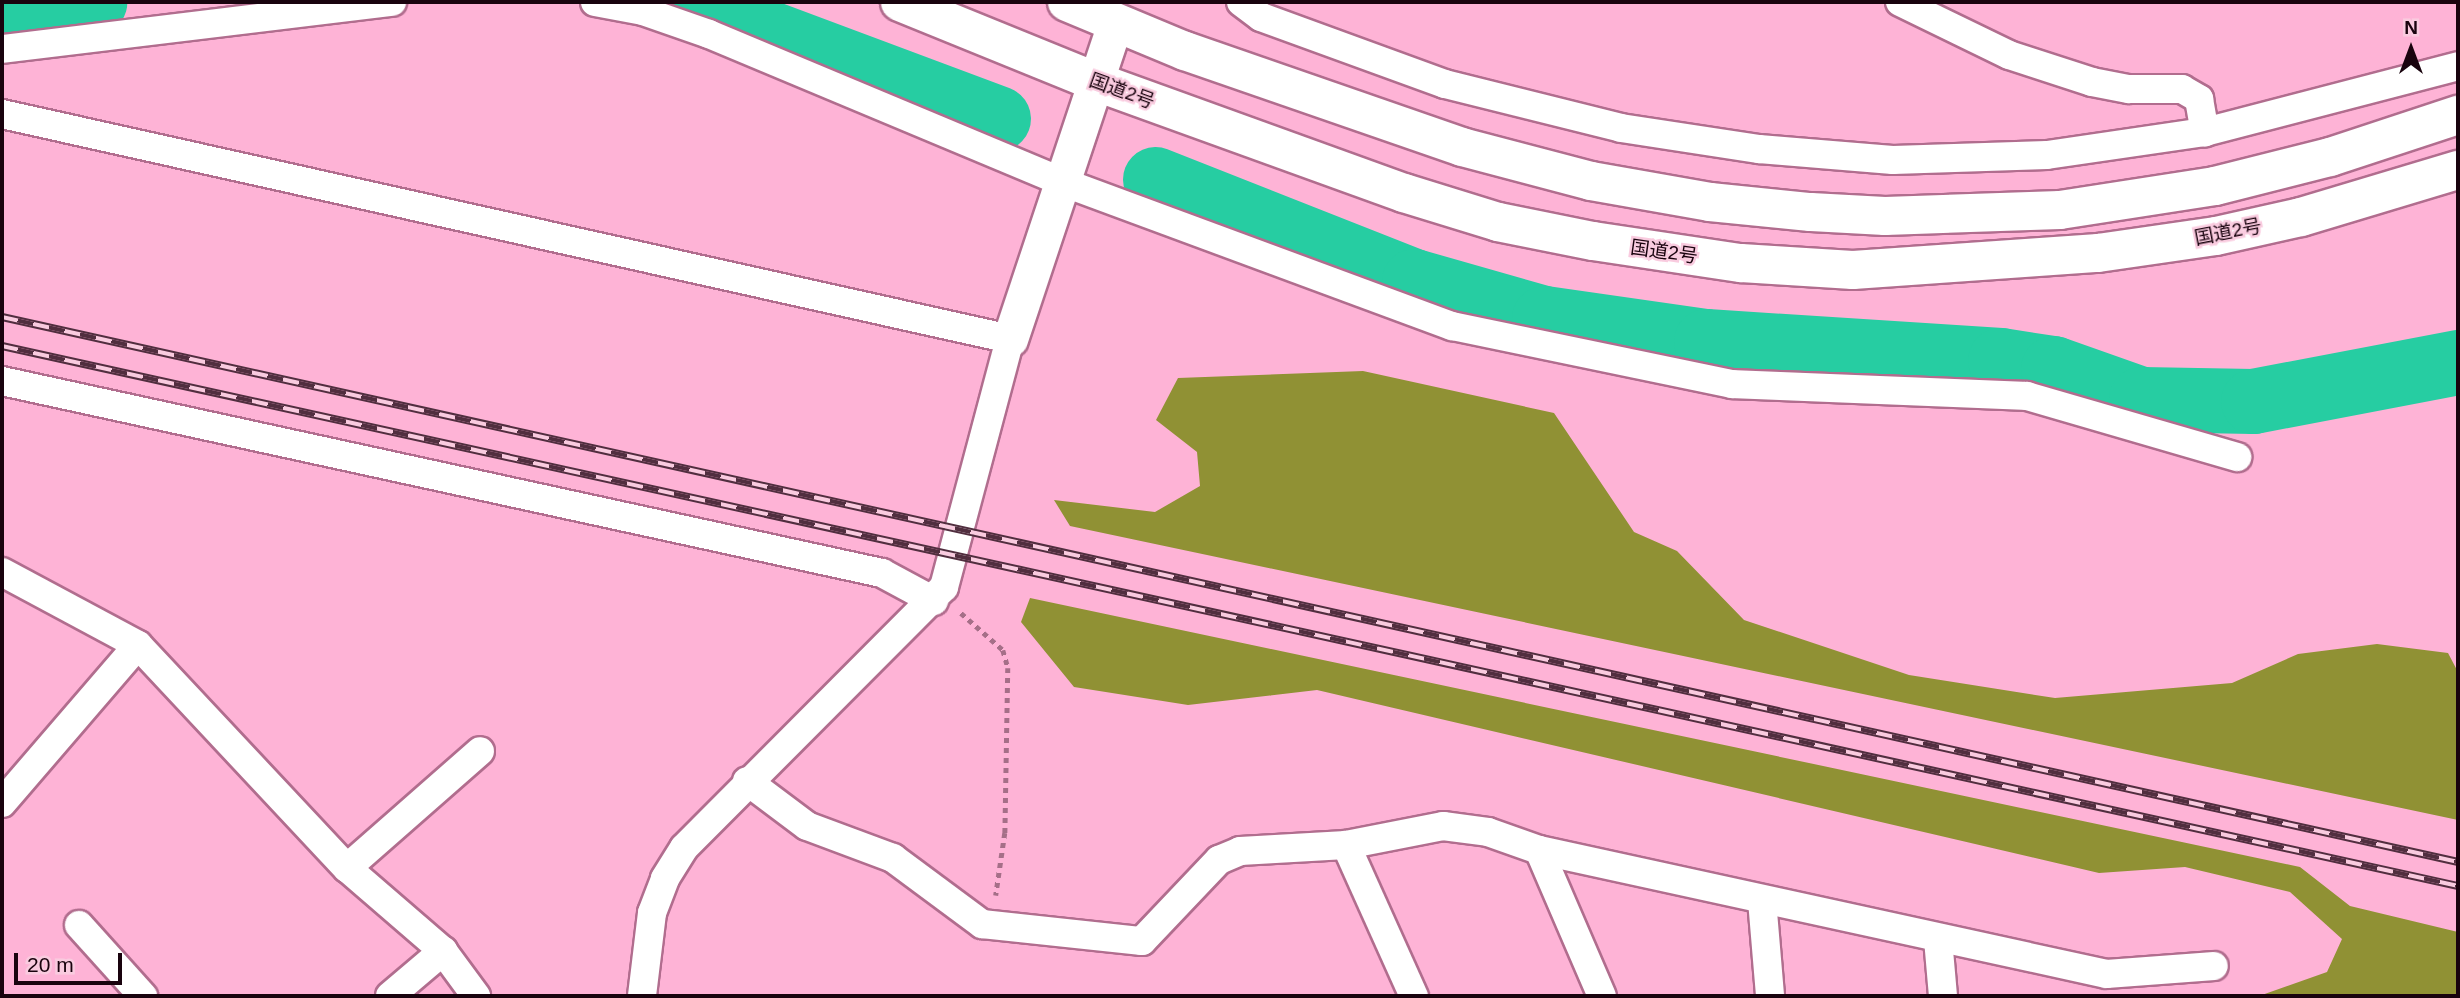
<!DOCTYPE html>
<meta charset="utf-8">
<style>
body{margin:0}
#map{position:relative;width:2460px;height:998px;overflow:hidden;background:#feb3d6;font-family:Helvetica,"Noto Sans JP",sans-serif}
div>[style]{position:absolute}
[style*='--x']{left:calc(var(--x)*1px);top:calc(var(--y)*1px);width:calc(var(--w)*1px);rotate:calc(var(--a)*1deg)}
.forest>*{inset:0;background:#909134}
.river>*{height:65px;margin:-32.5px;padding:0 32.5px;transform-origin:32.5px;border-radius:32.5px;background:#26cda2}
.path>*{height:4.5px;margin-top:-2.25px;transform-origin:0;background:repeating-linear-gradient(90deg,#a56f88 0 5px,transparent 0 10px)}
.roads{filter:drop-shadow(2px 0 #b16d8e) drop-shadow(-2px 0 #b16d8e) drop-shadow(0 2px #b16d8e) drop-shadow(0 -2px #b16d8e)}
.minor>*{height:28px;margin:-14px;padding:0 14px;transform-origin:14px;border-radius:14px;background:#fff}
.tertiary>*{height:35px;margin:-17.5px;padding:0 17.5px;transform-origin:17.5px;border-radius:17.5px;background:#fff}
.trunk>*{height:38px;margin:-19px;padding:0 19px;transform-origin:19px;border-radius:19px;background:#fff}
.rail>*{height:8px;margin-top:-4px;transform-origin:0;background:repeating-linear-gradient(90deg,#f9cbdf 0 16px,#512e3f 0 32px);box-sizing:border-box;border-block:2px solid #512e3f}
span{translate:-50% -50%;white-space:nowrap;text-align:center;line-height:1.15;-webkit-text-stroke:5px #f9cbdf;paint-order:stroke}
.street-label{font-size:19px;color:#19030e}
.frame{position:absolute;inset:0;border:4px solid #19030e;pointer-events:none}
.north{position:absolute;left:2376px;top:14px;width:70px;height:70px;-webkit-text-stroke:5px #f9cbdf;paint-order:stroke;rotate:0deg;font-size:19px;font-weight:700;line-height:28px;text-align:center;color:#19030e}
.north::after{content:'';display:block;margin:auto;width:24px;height:32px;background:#19030e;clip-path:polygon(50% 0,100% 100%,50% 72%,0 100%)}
.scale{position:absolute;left:14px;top:953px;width:108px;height:32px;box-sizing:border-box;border:4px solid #19030e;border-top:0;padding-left:9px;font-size:21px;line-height:24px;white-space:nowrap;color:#19030e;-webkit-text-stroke:5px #f9cbdf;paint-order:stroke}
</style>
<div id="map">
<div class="forest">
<i style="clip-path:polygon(1363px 371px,1554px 413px,1634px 532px,1677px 551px,1744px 620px,1909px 675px,2055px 698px,2232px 683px,2298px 654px,2377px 644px,2448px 653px,2458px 672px,2458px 820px,1070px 526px,1054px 500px,1155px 512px,1200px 486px,1197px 452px,1156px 420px,1178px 378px)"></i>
<i style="clip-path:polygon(1030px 598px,2300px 867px,2350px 906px,2458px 932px,2458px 996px,2259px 996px,2327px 972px,2342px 939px,2290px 892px,2185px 867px,2099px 873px,1317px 690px,1188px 705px,1074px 687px,1021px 622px)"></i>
</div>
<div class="river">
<i style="--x:687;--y:2;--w:332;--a:20.5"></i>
<i style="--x:2;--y:13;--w:93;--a:-6.8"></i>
<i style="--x:1155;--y:179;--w:278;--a:21.5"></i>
<i style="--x:1414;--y:281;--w:135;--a:15.9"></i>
<i style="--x:1544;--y:318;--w:164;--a:8.1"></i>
<i style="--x:1706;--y:341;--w:295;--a:3.7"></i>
<i style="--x:2000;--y:360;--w:54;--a:8.6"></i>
<i style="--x:2053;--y:368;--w:93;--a:19.4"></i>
<i style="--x:2141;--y:399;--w:112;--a:1"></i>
<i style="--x:2253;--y:401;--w:209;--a:-10.8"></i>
</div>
<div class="path">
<i style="--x:961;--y:613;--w:56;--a:41.4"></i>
<i style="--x:1003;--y:650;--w:19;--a:74"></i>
<i style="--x:1008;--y:668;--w:165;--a:91"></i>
<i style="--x:1005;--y:833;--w:63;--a:98.3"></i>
</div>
<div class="roads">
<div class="minor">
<i style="--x:595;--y:2;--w:49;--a:10.6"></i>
<i style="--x:643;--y:11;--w:70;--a:19.2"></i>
<i style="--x:709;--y:34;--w:386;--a:22.7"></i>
<i style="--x:1065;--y:183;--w:413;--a:20.3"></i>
<i style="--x:1452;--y:326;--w:286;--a:11.7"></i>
<i style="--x:1732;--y:384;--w:295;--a:2.3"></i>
<i style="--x:2027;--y:396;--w:219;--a:16.2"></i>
<i style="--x:1241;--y:2;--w:25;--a:37"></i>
<i style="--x:1261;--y:17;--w:196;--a:20"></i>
<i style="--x:1445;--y:84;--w:181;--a:14"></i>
<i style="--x:1621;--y:128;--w:140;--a:8.7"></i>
<i style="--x:1759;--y:149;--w:134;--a:4.7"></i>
<i style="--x:1893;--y:160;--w:154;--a:-1.9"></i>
<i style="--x:2047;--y:155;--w:160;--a:-8.3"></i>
<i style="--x:2205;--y:132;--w:261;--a:-14.6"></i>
<i style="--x:1900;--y:2;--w:121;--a:25.9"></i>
<i style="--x:2009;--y:55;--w:87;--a:18"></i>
<i style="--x:2092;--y:82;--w:38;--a:11"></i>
<i style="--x:2129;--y:89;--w:53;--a:0"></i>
<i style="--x:2182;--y:89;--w:20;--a:30"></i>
<i style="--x:2199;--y:99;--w:34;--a:80"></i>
<i style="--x:2;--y:49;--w:393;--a:-6.9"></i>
<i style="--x:2;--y:114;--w:1033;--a:12.58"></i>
<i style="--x:1010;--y:339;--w:257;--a:104.9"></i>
<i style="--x:944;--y:587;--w:368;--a:134.9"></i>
<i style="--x:684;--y:848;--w:36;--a:122"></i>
<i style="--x:665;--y:879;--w:36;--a:111"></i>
<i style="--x:652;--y:913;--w:84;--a:96.9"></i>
<i style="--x:2;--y:381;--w:901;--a:12.31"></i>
<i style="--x:882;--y:573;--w:59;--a:28.3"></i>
<i style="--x:2;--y:572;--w:154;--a:28.2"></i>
<i style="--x:138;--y:645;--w:306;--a:46.9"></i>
<i style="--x:347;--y:868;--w:127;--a:40.8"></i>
<i style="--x:443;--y:951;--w:56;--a:53.7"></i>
<i style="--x:747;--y:781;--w:75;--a:36.9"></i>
<i style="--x:807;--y:826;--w:92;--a:20.4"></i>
<i style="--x:893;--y:858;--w:111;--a:36.6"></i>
<i style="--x:982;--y:924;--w:161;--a:6.1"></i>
<i style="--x:1142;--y:941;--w:112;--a:-46.5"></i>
<i style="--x:1219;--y:860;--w:23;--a:-23"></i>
<i style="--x:1240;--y:851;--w:106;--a:-3.2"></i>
<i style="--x:1346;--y:845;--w:99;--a:-11.1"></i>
<i style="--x:1443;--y:826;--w:45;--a:7.6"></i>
<i style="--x:1488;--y:832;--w:54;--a:19.4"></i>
<i style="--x:1539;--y:850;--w:581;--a:12.32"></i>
<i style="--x:2107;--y:974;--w:107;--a:-4.3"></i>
<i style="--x:2;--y:803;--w:208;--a:-49.3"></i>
<i style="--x:1346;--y:845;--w:166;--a:65.8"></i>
<i style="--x:1539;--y:850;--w:159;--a:66.7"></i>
<i style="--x:347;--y:868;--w:177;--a:-41.3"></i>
<i style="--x:1762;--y:900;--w:96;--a:85.2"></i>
<i style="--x:79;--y:925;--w:96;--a:48"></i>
<i style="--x:1938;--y:939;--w:57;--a:85"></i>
<i style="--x:390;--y:996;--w:70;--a:-40.3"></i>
</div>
<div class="tertiary">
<i style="--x:1010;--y:339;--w:333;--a:-71.6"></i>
</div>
<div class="trunk">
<i style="--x:900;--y:2;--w:213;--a:22.1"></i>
<i style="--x:1097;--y:82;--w:326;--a:19.9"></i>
<i style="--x:1404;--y:193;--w:98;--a:17.1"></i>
<i style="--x:1498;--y:222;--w:97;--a:11.3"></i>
<i style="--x:1593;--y:241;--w:150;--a:8.5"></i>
<i style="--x:1741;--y:263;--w:112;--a:3.6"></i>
<i style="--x:1853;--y:270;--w:246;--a:-4"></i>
<i style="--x:2098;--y:253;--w:119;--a:-8.2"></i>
<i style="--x:2216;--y:236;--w:87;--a:-12.6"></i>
<i style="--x:2301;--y:217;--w:164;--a:-16.7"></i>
<i style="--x:1067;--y:2;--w:128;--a:22.6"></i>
<i style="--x:1185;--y:51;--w:293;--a:19.1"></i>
<i style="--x:1462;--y:147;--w:133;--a:14.8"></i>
<i style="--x:1591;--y:181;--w:121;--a:10"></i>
<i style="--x:1710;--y:202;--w:101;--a:5.7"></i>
<i style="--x:1811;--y:212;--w:74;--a:3.1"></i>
<i style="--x:1885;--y:216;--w:175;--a:-2"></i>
<i style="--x:2060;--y:210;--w:157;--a:-8.8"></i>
<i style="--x:2215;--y:186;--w:119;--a:-14.2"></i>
<i style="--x:2330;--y:157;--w:135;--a:-18.2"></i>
</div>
</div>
<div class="rail">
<i style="--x:2;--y:317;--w:2516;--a:12.51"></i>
<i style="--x:2;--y:346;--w:2515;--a:12.4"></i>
</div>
<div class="street-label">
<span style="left:1122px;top:91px;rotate:20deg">国道2号</span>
<span style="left:2228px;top:232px;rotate:-11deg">国道2号</span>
<span style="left:1664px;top:252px;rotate:8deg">国道2号</span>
</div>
<div class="frame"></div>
<div class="north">N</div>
<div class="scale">20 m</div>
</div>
